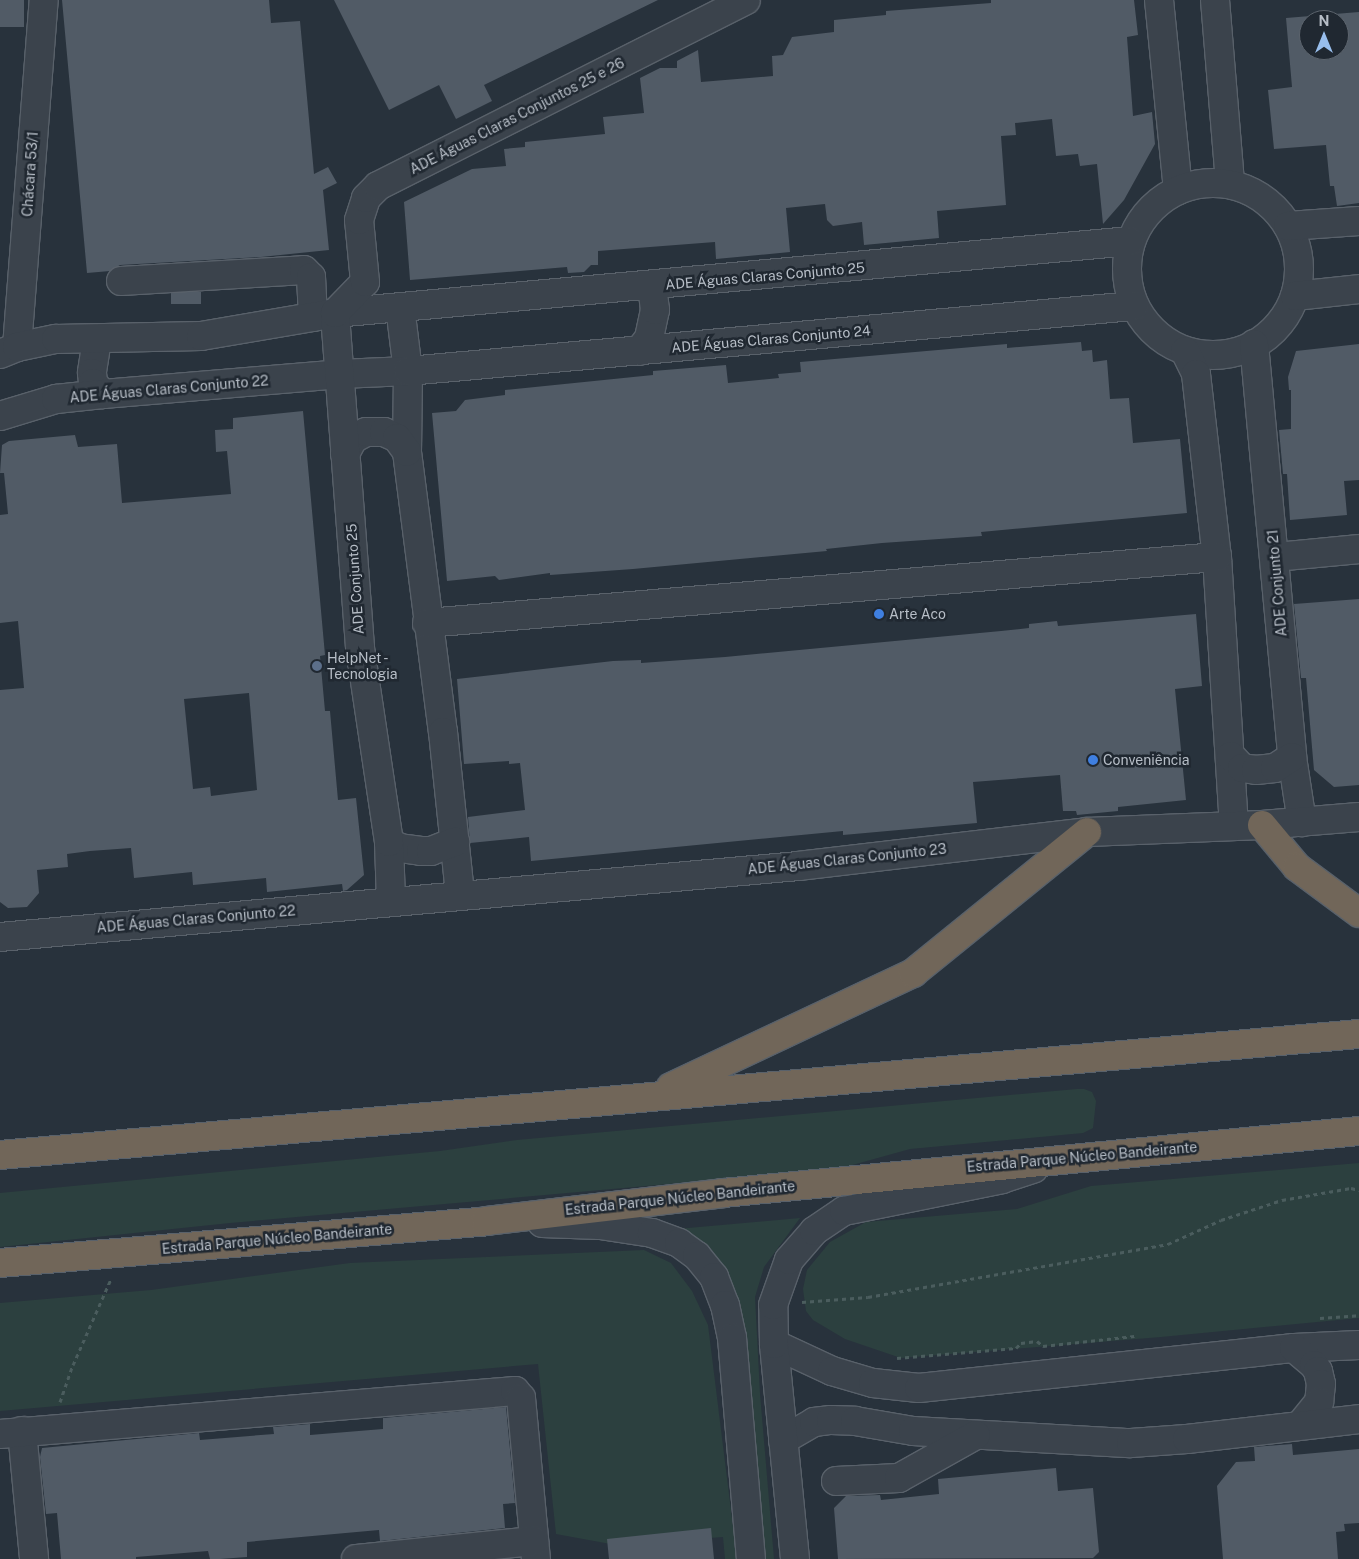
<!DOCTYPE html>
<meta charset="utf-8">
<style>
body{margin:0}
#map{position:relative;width:1359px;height:1559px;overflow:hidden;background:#28323c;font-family:"Public Sans",sans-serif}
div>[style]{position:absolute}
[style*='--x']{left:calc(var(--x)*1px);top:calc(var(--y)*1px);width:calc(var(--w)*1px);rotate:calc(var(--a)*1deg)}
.green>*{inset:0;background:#2c403f}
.building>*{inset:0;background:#515b66;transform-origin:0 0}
.path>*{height:3px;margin-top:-1.5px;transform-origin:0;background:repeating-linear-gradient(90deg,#4b5d5e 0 4px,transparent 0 8px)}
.roads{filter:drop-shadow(1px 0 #59616a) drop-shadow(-1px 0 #59616a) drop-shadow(0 1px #59616a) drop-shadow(0 -1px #59616a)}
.minor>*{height:28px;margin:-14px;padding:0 14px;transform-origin:14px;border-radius:14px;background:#3b434c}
.minor>.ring{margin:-14px;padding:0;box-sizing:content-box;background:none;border:28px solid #3b434c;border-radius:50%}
.highway>*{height:28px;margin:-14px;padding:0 14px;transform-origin:14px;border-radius:14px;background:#716659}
.dots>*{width:14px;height:14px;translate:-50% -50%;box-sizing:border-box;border:2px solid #202831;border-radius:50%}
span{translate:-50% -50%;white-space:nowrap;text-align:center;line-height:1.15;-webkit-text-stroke:5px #202831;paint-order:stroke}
.street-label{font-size:14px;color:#b7bec7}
.poi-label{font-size:14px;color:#b7bec7}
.left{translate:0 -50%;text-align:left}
.north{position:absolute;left:1299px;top:10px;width:50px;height:50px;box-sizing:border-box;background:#202831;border:1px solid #5c646d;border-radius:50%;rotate:0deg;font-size:14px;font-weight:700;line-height:20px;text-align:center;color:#b7bec7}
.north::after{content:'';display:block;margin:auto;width:18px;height:22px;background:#98beec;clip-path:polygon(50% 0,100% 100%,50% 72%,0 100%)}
</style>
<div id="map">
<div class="green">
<i style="clip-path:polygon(1077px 1089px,1084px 1089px,1092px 1092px,1096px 1101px,1093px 1128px,1083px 1133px,910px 1149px,838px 1169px,230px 1223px,0 1247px,0 1193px,440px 1151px,517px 1140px)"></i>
<i style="clip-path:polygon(1359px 1163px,1359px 1318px,1161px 1337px,901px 1358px,845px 1339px,813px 1320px,806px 1311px,803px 1289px,807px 1270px,830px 1242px,866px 1222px,1017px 1209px,1091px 1186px)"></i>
<i style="clip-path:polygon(800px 1218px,764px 1267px,755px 1297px,760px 1394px,774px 1559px,759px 1559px,742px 1364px,677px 1229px)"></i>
<i style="clip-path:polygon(644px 1250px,671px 1263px,692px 1291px,708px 1325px,737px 1559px,725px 1559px,723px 1537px,616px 1545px,556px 1534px,538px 1364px,0 1411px,0 1303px,151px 1290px,350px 1263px)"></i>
</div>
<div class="building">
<i style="left:0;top:0;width:24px;height:27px"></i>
<i style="clip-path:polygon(62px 0,269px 0,271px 23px,300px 21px,314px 174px,328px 167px,337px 183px,323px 190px,329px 250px,261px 257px,120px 265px,110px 271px,87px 273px)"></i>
<i style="clip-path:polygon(334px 0,658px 0,484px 85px,492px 101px,456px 119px,439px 85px,389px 110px)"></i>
<i style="clip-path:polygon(991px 0,1134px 0,1138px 35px,1127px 37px,1133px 116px,1152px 112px,1155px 144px,1124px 200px,1103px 224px,1097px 164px,1080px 166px,1078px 154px,1056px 156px,1052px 119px,1015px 123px,1016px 135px,1001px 136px,1006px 205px,937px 211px,939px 238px,864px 245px,862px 222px,833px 226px,827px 220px,825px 204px,786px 208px,790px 252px,716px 259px,715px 242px,598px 251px,598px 265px,591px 265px,584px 272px,568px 273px,567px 267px,410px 280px,404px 202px,472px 169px,506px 166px,504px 149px,525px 147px,525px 142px,605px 134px,603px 117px,644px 113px,640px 78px,660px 68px,677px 68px,677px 61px,698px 50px,701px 82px,773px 76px,772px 56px,783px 55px,792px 37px,834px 32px,834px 20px,886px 15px,886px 11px,991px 3px)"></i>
<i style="clip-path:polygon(evenodd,1359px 12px,1359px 203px,1337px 206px,1334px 186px,1330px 186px,1326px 145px,1274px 149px,1268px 90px,1292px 87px,1286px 18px,1359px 12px,1309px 20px,1339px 20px,1339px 50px,1309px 50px,1309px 20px)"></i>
<i style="left:201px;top:292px;width:12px;height:30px;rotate:90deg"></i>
<i style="clip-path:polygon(1081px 342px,1082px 351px,1092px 350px,1093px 362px,1107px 360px,1110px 399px,1129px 398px,1133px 443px,1180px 439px,1187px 513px,981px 532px,982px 536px,882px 543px,826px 549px,827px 551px,633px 569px,550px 575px,550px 573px,499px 580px,495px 576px,447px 581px,432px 413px,456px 411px,465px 400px,505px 395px,505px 390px,653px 375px,653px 371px,726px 365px,728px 383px,779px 378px,778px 374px,801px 372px,800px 362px,1007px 344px,1007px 348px)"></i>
<i style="clip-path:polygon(1359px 344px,1359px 480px,1344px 481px,1347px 515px,1290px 520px,1287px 474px,1283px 474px,1279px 430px,1291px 429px,1291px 390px,1289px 390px,1288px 377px,1296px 351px)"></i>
<i style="clip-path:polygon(evenodd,303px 411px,325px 655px,320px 656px,325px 711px,330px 711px,338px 800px,356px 798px,364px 875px,347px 890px,343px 891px,342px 884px,267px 892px,266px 878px,193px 885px,192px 872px,134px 878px,131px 848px,90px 851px,67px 854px,68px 867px,37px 870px,39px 893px,27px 907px,8px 908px,0 902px,0 690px,24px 688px,18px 621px,0 623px,0 515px,8px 514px,4px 473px,0 473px,2px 445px,9px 441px,75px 435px,78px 447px,117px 444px,122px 503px,231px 494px,227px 451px,216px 452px,215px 430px,233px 429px,233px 418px,303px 411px,249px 693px,257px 790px,211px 796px,210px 787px,193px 789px,184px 699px,249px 693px)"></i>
<i style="clip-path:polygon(1359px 599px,1359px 785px,1334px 787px,1314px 770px,1306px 678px,1301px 678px,1294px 604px)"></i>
<i style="clip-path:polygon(1196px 614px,1202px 686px,1175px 689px,1186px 800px,1118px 807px,1118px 811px,1077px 815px,1076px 811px,1063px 811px,1060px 775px,973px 782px,977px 823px,843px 835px,843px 831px,531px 861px,529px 837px,470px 843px,468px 817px,525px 810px,520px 763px,509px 764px,509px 761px,464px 764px,457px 679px,613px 661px,641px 660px,641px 663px,725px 657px,1001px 631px,1029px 628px,1029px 624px,1057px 621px,1058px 626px)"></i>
<i style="clip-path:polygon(506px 1407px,515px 1503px,503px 1504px,505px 1528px,380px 1541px,379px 1530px,247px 1542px,247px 1557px,220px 1559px,210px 1559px,208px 1551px,136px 1557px,136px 1559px,61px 1559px,57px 1513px,46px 1514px,40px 1457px,42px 1448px,199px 1433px,200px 1440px,274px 1434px,273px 1427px,310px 1424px,310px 1435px,383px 1429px,383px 1418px)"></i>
<i style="clip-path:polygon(1292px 1444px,1293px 1455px,1359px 1449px,1359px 1523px,1344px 1524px,1345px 1531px,1336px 1532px,1338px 1559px,1223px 1559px,1217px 1486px,1236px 1462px,1255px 1461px,1254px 1447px)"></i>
<i style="clip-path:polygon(1056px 1468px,1058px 1491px,1093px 1488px,1099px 1552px,1093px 1558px,838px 1559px,834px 1508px,846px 1496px,880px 1495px,881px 1500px,939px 1494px,938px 1479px)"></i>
<i style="clip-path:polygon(711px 1528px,714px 1559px,609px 1559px,607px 1539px)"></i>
</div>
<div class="path">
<i style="--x:802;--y:1302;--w:66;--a:-4.3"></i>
<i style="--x:868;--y:1297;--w:305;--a:-10"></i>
<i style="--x:1168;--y:1244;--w:58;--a:-24.4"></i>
<i style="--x:1221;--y:1220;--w:64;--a:-18.2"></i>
<i style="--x:1282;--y:1200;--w:70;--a:-9.9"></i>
<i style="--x:1351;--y:1188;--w:8;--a:14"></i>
<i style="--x:1320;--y:1318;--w:39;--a:-4"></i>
<i style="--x:897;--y:1358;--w:119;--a:-4.8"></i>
<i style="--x:1016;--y:1348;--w:7;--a:-45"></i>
<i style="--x:1021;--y:1343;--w:16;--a:-7"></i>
<i style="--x:1037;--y:1341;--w:8;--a:40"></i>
<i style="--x:1043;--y:1346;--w:92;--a:-6.3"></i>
<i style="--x:60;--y:1402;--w:39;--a:-71"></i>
<i style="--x:73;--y:1365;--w:94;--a:-66.2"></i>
</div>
<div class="roads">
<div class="minor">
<i style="--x:1159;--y:0;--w:191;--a:84.3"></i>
<i style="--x:1215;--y:0;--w:185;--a:85.3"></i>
<i class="ring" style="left:1127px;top:183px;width:144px;height:144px"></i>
<i style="--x:1288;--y:226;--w:71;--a:-4"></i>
<i style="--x:121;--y:281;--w:183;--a:-3.4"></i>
<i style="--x:304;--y:270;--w:10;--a:45"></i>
<i style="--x:311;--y:277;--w:40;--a:87.1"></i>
<i style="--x:1295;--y:296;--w:64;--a:-6.2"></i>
<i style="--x:400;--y:307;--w:64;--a:82.9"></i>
<i style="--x:408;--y:371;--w:81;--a:90.7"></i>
<i style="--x:407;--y:452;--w:282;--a:82.7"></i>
<i style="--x:443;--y:732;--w:164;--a:84"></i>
<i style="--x:97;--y:340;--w:33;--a:99"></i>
<i style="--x:92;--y:373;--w:10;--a:84"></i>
<i style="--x:93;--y:383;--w:15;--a:48"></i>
<i style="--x:1254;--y:344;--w:415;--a:84.7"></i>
<i style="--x:1292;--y:757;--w:66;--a:81.3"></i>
<i style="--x:17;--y:347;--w:348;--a:-85.6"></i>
<i style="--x:639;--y:351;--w:16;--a:-52"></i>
<i style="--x:649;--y:338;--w:29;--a:-78"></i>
<i style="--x:655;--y:310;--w:24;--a:-97"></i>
<i style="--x:1185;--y:351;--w:25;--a:64"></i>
<i style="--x:1196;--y:374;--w:184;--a:83.5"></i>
<i style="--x:1217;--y:557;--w:269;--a:86.4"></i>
<i style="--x:0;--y:354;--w:18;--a:-22"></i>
<i style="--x:17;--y:347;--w:40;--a:-12"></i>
<i style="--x:56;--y:339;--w:145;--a:-1.2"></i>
<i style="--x:201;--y:336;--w:136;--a:-9.7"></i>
<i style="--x:335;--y:313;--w:798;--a:-5.17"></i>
<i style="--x:0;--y:416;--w:59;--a:-16.9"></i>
<i style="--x:56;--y:399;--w:47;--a:-6.1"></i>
<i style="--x:103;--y:394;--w:238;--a:-4.8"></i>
<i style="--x:340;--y:374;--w:68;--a:-2.5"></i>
<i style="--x:408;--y:371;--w:729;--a:-5.12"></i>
<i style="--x:345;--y:454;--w:17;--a:-62"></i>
<i style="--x:353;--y:439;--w:15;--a:-28"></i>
<i style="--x:366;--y:432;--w:18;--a:0"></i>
<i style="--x:384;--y:432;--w:14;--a:25"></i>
<i style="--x:397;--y:438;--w:17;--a:54"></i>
<i style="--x:1275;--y:557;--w:84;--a:-5.4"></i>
<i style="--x:427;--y:623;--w:793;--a:-4.78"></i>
<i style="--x:1231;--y:756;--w:16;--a:47"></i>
<i style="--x:1242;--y:768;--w:14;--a:8"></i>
<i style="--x:1256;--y:770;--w:19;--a:-6"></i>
<i style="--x:1275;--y:768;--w:20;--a:-33"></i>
<i style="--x:389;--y:842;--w:13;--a:29"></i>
<i style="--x:400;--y:848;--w:21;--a:8"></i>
<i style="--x:421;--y:851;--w:10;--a:0"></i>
<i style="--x:431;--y:851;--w:26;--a:-21"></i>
<i style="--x:391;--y:902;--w:60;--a:-91.9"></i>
<i style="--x:389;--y:842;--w:197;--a:-98.5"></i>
<i style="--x:360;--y:647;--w:335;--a:-94.3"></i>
<i style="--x:335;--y:313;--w:43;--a:-45.9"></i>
<i style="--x:365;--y:282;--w:62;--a:-95.5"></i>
<i style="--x:359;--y:220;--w:23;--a:-72"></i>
<i style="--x:366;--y:198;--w:17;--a:-45"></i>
<i style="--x:378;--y:186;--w:412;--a:-26.8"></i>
<i style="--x:0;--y:937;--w:801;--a:-5.08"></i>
<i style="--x:798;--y:866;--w:291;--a:-6.7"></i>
<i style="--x:1087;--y:832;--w:175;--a:-2.3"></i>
<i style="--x:1262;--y:825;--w:97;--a:-4.7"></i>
<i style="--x:542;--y:1223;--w:58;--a:2"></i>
<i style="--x:600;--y:1225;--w:53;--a:8.7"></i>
<i style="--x:652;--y:1233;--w:29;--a:20"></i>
<i style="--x:679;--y:1243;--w:22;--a:36"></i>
<i style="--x:697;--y:1256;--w:27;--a:51"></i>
<i style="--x:714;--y:1277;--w:30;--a:69"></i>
<i style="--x:725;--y:1305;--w:34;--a:78"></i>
<i style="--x:732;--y:1338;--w:222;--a:85.1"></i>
<i style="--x:774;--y:1344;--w:64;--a:25"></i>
<i style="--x:832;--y:1371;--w:43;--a:16.3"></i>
<i style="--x:873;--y:1383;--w:46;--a:6.2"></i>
<i style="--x:919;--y:1388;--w:377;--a:-6.1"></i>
<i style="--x:1294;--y:1348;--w:65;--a:-2.6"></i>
<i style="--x:1294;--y:1348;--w:26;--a:40"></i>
<i style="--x:1314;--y:1365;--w:7;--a:56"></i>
<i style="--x:1318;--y:1371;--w:13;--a:77"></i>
<i style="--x:1321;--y:1384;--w:18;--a:96"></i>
<i style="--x:1319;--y:1402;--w:28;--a:129"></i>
<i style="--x:22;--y:1431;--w:129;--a:84.6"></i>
<i style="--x:0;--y:1434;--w:517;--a:-4.77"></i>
<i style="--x:515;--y:1391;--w:9;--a:49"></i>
<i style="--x:521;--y:1398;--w:162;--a:84.7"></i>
<i style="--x:783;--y:1440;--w:36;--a:-30"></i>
<i style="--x:814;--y:1422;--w:17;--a:-7"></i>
<i style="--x:831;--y:1420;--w:24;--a:2"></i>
<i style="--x:855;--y:1421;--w:59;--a:9.8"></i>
<i style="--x:913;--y:1431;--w:218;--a:3.2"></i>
<i style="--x:1131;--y:1443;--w:56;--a:-4.1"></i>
<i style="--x:1187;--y:1439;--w:173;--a:-6.6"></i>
<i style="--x:836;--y:1481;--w:63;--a:-2.7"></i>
<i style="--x:899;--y:1478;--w:88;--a:-29.2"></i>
<i style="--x:356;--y:1559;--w:179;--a:-5.8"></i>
<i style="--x:795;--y:1559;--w:216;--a:-95.6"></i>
<i style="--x:774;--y:1344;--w:39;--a:-91"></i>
<i style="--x:773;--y:1305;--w:48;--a:-70.4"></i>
<i style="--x:789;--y:1260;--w:38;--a:-49"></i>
<i style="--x:814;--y:1231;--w:36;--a:-34"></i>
<i style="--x:844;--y:1211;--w:161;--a:-11.4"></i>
<i style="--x:1002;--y:1179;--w:33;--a:-18"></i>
</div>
<div class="highway">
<i style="--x:1262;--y:825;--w:55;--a:50.2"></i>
<i style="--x:1297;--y:867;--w:77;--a:36.6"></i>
<i style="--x:671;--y:1087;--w:268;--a:-25.2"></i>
<i style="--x:913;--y:973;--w:224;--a:-39"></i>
<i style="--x:0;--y:1155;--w:1364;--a:-5.09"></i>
<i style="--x:0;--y:1263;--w:488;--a:-4.9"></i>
<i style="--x:486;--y:1221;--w:239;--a:-6.7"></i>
<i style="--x:723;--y:1193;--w:639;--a:-5.57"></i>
</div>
</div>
<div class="dots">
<i style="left:879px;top:614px;background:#3f7fe0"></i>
<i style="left:317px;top:666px;background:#5c6f8a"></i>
<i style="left:1093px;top:760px;background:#3f7fe0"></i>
</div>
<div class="street-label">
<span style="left:517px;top:116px;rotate:-27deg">ADE Águas Claras Conjuntos 25 e 26</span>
<span style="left:30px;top:174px;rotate:-86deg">Chácara 53/1</span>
<span style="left:765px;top:276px;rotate:-5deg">ADE Águas Claras Conjunto 25</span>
<span style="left:771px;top:339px;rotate:-5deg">ADE Águas Claras Conjunto 24</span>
<span style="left:169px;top:389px;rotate:-5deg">ADE Águas Claras Conjunto 22</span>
<span style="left:355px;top:579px;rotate:-94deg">ADE Conjunto 25</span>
<span style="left:1277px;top:583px;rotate:-95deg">ADE Conjunto 21</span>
<span style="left:847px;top:859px;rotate:-6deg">ADE Águas Claras Conjunto 23</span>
<span style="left:196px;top:919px;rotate:-5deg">ADE Águas Claras Conjunto 22</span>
<span style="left:1082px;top:1157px;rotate:-5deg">Estrada Parque Núcleo Bandeirante</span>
<span style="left:680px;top:1198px;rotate:-6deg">Estrada Parque Núcleo Bandeirante</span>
<span style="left:277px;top:1239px;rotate:-5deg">Estrada Parque Núcleo Bandeirante</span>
</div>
<div class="poi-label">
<span class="left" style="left:889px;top:614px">Arte Aco</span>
<span class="left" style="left:327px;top:666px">HelpNet -<br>Tecnologia</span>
<span class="left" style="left:1103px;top:760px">Conveniência</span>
</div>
<div class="north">N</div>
</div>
